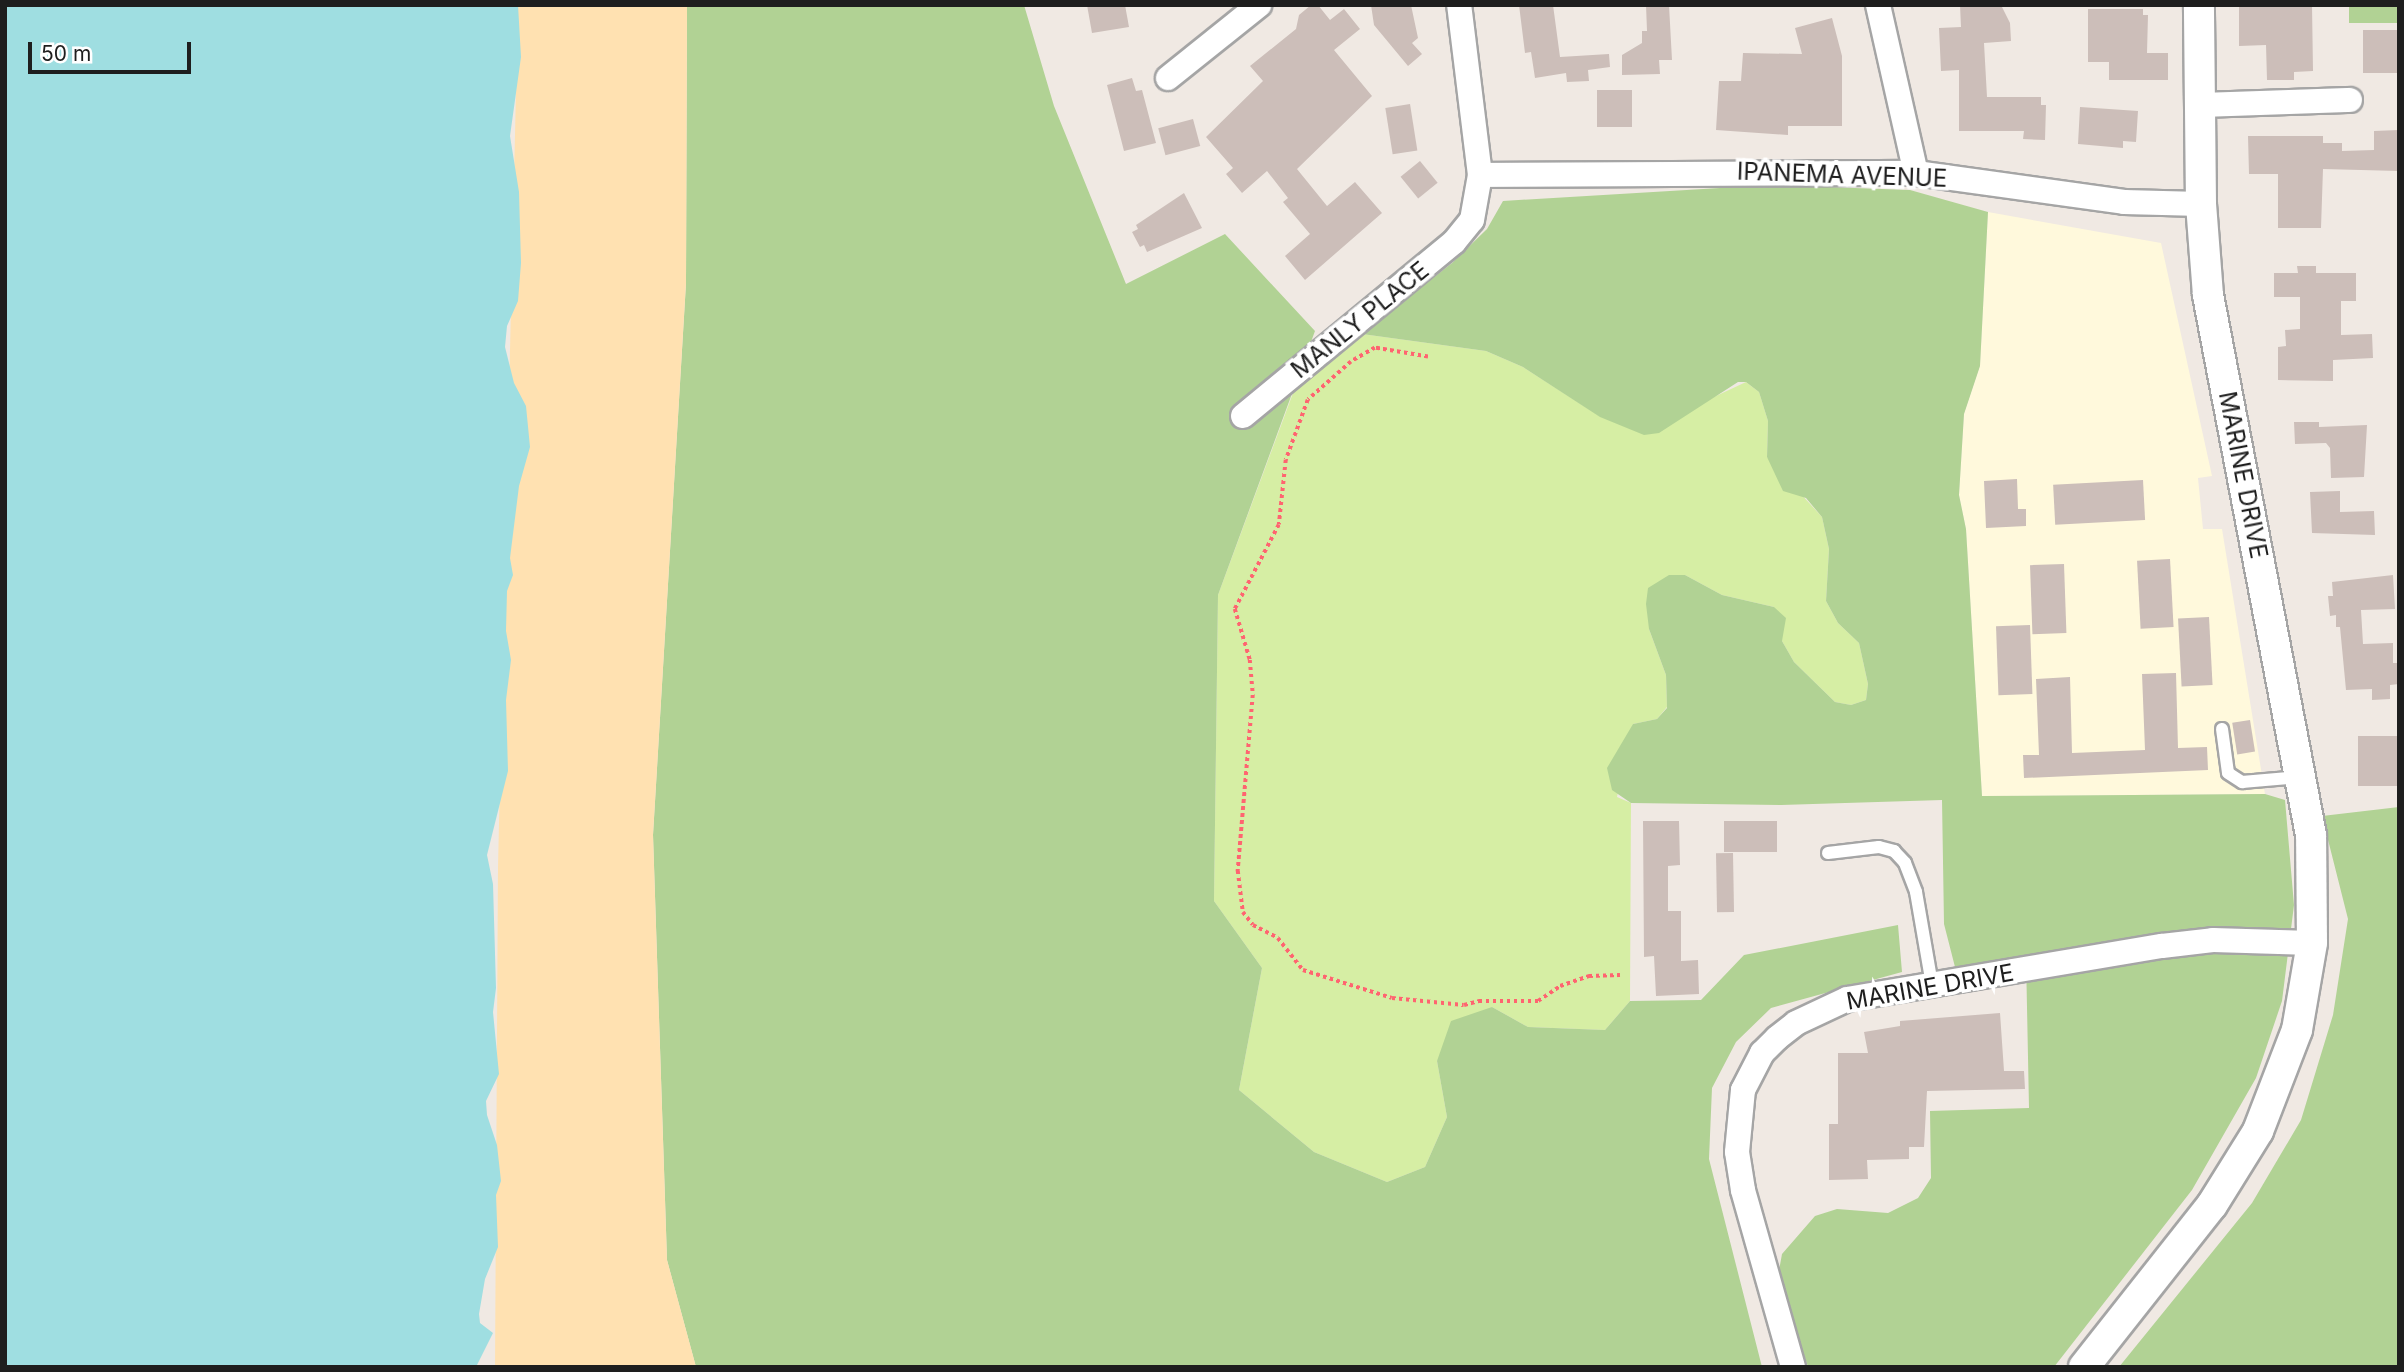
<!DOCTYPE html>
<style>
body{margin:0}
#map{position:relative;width:2404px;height:1372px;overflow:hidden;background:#f0e9e3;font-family:Inter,sans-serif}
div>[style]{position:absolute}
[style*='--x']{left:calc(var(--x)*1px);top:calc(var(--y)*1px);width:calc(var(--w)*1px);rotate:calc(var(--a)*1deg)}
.education>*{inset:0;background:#fff9dc}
.grass>*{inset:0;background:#d6eea4}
.forest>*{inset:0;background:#b1d294;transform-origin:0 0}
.sand>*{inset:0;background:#ffe1b1}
.water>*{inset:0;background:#9fdee1}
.building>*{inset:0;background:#ccbeb9;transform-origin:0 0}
.path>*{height:3.5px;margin-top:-1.75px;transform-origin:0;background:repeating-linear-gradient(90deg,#ff6470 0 3.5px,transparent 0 7px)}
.roads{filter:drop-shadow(2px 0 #a5a5a5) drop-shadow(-2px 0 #a5a5a5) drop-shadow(0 2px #a5a5a5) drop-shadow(0 -2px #a5a5a5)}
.service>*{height:12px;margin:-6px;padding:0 6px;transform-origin:6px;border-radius:6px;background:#fff}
.minor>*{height:24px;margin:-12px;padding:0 12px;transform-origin:12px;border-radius:12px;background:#fff}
.tertiary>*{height:30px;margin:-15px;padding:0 15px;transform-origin:15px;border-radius:15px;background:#fff}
span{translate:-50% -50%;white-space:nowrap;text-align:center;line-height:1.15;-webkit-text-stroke:7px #fff;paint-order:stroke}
.street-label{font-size:24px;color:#1e1e1e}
.frame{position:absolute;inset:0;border:7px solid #1e1e1e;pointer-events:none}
.scale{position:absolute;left:28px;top:42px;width:163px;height:32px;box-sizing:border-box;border:4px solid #1e1e1e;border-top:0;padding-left:9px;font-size:21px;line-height:24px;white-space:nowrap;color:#1e1e1e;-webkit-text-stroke:5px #fff;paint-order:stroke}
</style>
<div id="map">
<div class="education">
<i style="clip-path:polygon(1988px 212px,2161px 243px,2212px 476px,2198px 478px,2203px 529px,2222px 529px,2265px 794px,1982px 796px,1966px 529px,1959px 495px,1964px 414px,1980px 366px)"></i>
</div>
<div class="grass">
<i style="clip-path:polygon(1362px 334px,1486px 351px,1523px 367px,1601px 417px,1701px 403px,1746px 382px,1759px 392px,1768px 421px,1767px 457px,1822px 517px,1829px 549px,1826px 601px,1838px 623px,1859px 643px,1868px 684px,1866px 700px,1851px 705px,1835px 702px,1794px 662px,1782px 641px,1774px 607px,1722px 595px,1685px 575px,1649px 629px,1666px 675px,1667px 707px,1657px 719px,1633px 724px,1617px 797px,1631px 803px,1630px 1001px,1605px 1030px,1528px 1027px,1492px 1007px,1437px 1061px,1447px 1117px,1425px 1167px,1387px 1182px,1314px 1152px,1239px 1090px,1262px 968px,1214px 901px,1218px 595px,1296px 385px)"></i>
</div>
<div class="forest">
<i style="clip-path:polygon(687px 5px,1024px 5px,1054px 106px,1126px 284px,1225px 234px,1315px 331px,1218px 595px,1214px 901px,1262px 968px,1239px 1090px,1314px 1152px,1387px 1182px,1425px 1167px,1447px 1117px,1437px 1061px,1451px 1021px,1492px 1007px,1528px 1027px,1605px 1030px,1630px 1001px,1701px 1000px,1744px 955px,1898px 925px,1902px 972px,1771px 1008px,1736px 1042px,1712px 1088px,1709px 1159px,1762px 1367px,696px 1367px,667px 1260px,653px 835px,686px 283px)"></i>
<i style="left:2349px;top:5px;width:50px;height:18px"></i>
<i style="clip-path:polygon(1770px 185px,1910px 190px,1988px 212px,1980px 366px,1964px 414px,1959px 495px,1966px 529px,1982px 796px,2265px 794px,2285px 800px,2294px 905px,2282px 1001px,2256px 1078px,2192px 1190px,2054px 1367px,1808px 1367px,1778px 1276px,1782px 1254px,1815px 1216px,1837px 1209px,1888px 1213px,1918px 1198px,1931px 1178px,1930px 1111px,2029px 1108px,2026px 957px,1955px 967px,1944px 924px,1942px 800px,1781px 805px,1631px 803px,1612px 790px,1607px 768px,1633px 724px,1657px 719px,1667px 708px,1666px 675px,1649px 629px,1646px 604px,1648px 588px,1669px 575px,1685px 575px,1722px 595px,1774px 607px,1786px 618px,1782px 641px,1794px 662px,1835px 702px,1851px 705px,1866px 700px,1868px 684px,1859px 643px,1838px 623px,1826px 601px,1829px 549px,1822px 517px,1806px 498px,1783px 491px,1767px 457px,1768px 421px,1759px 392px,1746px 382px,1738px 382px,1659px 433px,1644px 435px,1600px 417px,1523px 367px,1486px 351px,1362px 334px,1452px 263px,1487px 229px,1503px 201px)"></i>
<i style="clip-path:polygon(2399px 807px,2399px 1367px,2119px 1367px,2252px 1203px,2301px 1120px,2333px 1015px,2348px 919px,2322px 816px)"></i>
</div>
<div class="sand">
<i style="clip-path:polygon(518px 5px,687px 5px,686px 283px,653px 835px,667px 1260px,696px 1367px,495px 1367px,498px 867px)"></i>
</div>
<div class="water">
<i style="clip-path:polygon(5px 5px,518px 5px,521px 57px,510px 136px,519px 192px,521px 263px,518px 301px,507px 326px,505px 347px,514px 383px,526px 406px,530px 447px,519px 486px,510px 558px,513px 575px,507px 591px,506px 631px,511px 660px,506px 700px,508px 771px,487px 855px,493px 884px,496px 988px,493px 1012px,499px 1074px,486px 1101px,487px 1115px,497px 1145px,501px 1181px,496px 1195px,498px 1247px,485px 1279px,479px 1314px,480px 1323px,493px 1333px,476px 1367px,5px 1367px)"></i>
</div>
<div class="building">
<i style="clip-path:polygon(1087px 5px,1125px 5px,1129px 27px,1092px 33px)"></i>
<i style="clip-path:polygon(1311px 5px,1318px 5px,1330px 20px,1344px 9px,1360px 29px,1334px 50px,1372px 96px,1297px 169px,1327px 206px,1355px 182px,1382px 213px,1305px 280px,1285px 256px,1310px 234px,1283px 202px,1288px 198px,1267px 171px,1242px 193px,1226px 174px,1233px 168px,1206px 137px,1263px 81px,1250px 66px,1296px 29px,1299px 15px)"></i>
<i style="clip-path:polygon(1371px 5px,1411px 5px,1418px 38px,1412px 43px,1422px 54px,1408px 66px,1374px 25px)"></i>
<i style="clip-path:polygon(1519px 5px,1553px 5px,1560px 57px,1609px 54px,1610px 67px,1588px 70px,1589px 81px,1567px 82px,1566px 73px,1535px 78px,1531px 52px,1525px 53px)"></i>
<i style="clip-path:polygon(1646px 5px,1669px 5px,1672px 60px,1659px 60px,1660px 74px,1622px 75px,1622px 55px,1642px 43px,1642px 31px,1647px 31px)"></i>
<i style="clip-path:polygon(1960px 5px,2001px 5px,2010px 23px,2011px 41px,1984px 43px,1987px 97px,2041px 97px,2041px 105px,2046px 105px,2045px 140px,2023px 139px,2024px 131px,1959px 131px,1959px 70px,1941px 71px,1939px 28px,1961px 27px)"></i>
<i style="clip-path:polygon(2239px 5px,2312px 5px,2313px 71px,2294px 72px,2294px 80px,2267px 80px,2266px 45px,2239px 46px)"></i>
<i style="clip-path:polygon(2088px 9px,2143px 9px,2143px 15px,2148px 15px,2147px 53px,2168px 53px,2168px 80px,2109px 80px,2109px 62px,2088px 62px)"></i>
<i style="clip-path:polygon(1832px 18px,1842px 56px,1842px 126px,1788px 126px,1788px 135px,1716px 130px,1719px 81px,1741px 81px,1743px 53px,1802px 54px,1795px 28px)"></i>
<i style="left:2363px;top:30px;width:36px;height:43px"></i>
<i style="clip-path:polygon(1132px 78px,1136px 91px,1142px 90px,1156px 143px,1124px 151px,1107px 85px)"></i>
<i style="left:1597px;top:90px;width:35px;height:37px"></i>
<i style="left:1410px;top:104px;width:47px;height:25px;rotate:81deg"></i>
<i style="clip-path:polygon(2080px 107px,2138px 111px,2136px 142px,2123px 141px,2123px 148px,2078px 144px)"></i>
<i style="left:1193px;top:119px;width:28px;height:36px;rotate:75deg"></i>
<i style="clip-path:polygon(2399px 130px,2399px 171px,2323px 169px,2321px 228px,2278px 228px,2278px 174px,2249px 174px,2248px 136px,2323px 136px,2323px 143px,2342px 143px,2342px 151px,2374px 150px,2374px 131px)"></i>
<i style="left:1420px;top:161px;width:28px;height:25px;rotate:51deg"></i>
<i style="clip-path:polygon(1184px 193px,1202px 228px,1147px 252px,1144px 245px,1140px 247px,1132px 232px,1138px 229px,1136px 225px)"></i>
<i style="clip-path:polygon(2297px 266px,2316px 266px,2316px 273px,2356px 273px,2356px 301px,2341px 301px,2341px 335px,2372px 334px,2373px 358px,2333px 360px,2333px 381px,2278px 380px,2278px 347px,2286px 346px,2285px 330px,2300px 329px,2300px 297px,2274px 297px,2274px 273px,2298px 273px)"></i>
<i style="clip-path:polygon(2294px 422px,2319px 422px,2319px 427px,2367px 425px,2364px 477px,2331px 478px,2330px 448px,2326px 443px,2295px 444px)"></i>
<i style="clip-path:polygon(2017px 479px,2018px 509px,2026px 509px,2026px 526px,1986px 528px,1984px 481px)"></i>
<i style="left:2143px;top:480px;width:40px;height:90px;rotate:87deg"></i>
<i style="clip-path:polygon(2340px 491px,2340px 512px,2374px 511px,2375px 535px,2312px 533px,2310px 492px)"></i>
<i style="left:2170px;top:559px;width:68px;height:33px;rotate:87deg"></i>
<i style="left:2064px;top:564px;width:69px;height:34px;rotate:88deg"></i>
<i style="clip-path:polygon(2393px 575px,2395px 609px,2361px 610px,2363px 644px,2393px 643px,2393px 663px,2399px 663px,2399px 684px,2390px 685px,2390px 699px,2372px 700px,2372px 689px,2346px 690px,2340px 627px,2336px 627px,2336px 615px,2330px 616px,2328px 596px,2333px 596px,2332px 582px)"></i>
<i style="left:2209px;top:617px;width:68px;height:31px;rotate:87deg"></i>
<i style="left:2030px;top:625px;width:69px;height:34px;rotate:88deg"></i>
<i style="clip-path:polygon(2176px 673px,2178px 748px,2207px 747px,2208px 770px,2024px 778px,2023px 755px,2039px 755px,2036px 679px,2070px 677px,2072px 753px,2145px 750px,2142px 674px)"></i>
<i style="left:2250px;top:720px;width:32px;height:18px;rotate:81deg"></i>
<i style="left:2358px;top:736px;width:41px;height:50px"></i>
<i style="clip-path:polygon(1643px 821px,1679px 821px,1680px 865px,1668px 866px,1668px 911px,1681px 911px,1681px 961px,1698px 960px,1699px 994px,1656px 996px,1654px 956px,1644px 957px)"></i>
<i style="left:1777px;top:821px;width:31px;height:53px;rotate:90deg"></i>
<i style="left:1733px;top:853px;width:59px;height:17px;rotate:89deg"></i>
<i style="clip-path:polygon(2000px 1013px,2004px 1071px,2024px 1071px,2025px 1089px,1927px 1091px,1924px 1147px,1909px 1147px,1909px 1159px,1867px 1160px,1868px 1179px,1829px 1180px,1829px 1124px,1838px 1124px,1838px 1053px,1868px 1053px,1864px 1032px,1900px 1026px,1900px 1021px)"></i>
</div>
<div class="path">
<i style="--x:1428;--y:357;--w:54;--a:-170.4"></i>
<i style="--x:1375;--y:348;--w:28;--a:150"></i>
<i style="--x:1351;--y:362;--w:57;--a:138.5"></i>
<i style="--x:1308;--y:400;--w:64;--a:110.1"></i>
<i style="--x:1286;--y:460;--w:65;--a:96.1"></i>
<i style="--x:1279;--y:525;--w:95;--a:117.6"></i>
<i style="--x:1235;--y:609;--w:53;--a:73.6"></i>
<i style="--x:1250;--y:660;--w:35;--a:85"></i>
<i style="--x:1253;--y:695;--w:177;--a:94.9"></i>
<i style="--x:1238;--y:871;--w:41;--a:83"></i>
<i style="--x:1243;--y:912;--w:16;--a:52"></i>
<i style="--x:1253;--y:925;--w:28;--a:27"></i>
<i style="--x:1278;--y:938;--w:41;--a:52"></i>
<i style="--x:1303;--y:970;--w:93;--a:17.5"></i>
<i style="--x:1392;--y:998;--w:72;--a:5.6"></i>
<i style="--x:1464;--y:1005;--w:16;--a:-15"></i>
<i style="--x:1479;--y:1001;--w:59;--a:0"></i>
<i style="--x:1538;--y:1001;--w:27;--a:-34"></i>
<i style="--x:1560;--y:986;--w:31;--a:-19"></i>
<i style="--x:1589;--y:976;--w:31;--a:-2"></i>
</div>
<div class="roads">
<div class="service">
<i style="--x:2222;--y:729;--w:44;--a:82.2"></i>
<i style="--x:2228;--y:773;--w:17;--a:33"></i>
<i style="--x:2242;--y:782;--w:58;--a:-4.9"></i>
<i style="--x:1828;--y:853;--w:51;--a:-6.7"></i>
<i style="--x:1879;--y:847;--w:16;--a:15"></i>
<i style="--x:1894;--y:851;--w:16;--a:47"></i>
<i style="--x:1905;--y:863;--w:31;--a:69"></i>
<i style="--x:1916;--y:892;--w:94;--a:80.2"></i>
</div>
<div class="minor">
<i style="--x:1878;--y:5;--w:172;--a:77.3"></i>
<i style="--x:1168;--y:78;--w:117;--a:-38.7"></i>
<i style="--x:2199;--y:105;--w:151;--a:-1.9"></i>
<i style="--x:1480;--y:175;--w:436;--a:-0.3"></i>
<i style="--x:1916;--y:173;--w:210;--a:7.9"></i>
<i style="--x:2124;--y:202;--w:77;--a:1.5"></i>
<i style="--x:1243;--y:416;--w:273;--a:-39.5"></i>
<i style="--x:1454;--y:242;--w:28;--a:-51"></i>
<i style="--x:1472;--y:220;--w:46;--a:-79.9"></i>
<i style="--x:1480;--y:175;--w:171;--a:-97"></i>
<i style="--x:1793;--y:1367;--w:184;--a:-105.8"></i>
<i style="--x:1743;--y:1190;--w:38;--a:-99"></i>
<i style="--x:1737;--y:1152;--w:62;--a:-84.5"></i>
<i style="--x:1743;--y:1090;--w:42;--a:-62.8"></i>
<i style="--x:1762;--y:1053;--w:21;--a:-45"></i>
<i style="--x:1777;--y:1038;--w:24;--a:-38"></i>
<i style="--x:1796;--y:1023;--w:56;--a:-25.2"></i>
<i style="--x:1847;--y:999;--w:319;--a:-9.6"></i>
<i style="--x:2162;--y:946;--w:51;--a:-6.7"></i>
<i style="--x:2213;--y:940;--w:99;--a:1.7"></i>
</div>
<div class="tertiary">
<i style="--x:2084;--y:1367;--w:206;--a:-51.7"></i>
<i style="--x:2212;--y:1205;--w:87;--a:-58.1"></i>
<i style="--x:2258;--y:1131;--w:108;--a:-68.9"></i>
<i style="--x:2297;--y:1030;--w:88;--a:-80.2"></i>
<i style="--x:2312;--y:943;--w:108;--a:-90.5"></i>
<i style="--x:2311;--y:835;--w:550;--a:-100.8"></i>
<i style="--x:2208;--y:295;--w:91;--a:-94.4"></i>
<i style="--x:2201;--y:204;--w:199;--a:-90.6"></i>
</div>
</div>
<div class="street-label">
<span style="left:1842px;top:175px;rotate:2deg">IPANEMA AVENUE</span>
<span style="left:1360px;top:320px;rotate:-39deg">MANLY PLACE</span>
<span style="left:2243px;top:475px;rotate:79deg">MARINE DRIVE</span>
<span style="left:1930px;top:987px;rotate:-10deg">MARINE DRIVE</span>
</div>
<div class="frame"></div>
<div class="scale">50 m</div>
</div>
